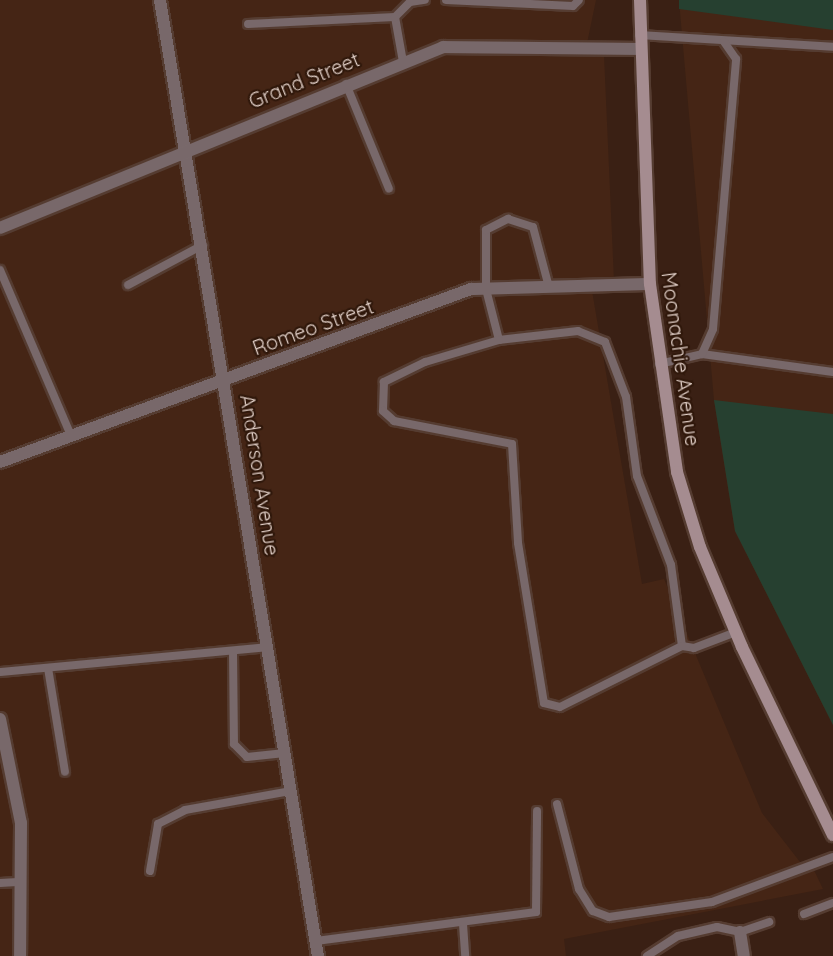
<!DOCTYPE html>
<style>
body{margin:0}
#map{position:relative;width:833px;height:956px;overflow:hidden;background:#3a2014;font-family:Quicksand,sans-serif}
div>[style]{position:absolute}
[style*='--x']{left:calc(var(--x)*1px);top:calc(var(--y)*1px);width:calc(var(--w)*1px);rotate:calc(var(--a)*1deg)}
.built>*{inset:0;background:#452515}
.green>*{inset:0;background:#264030}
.roads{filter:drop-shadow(2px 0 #553c31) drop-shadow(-2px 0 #553c31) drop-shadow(0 2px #553c31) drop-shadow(0 -2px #553c31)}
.service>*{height:8px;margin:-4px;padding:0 4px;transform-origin:4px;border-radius:4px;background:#78686a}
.minor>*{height:12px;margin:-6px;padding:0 6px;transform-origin:6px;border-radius:6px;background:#78686a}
.secondary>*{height:12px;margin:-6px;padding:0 6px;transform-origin:6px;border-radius:6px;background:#a58c90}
span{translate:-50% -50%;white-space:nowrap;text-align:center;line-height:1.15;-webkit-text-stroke:4.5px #2f170a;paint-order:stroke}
.street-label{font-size:20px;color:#e2d0c8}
</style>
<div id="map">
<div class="built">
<i style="clip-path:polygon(0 0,596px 0,585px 53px,604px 55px,614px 281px,591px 285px,642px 584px,664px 579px,762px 813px,807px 871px,813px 868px,823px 889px,564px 939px,566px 956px,0 956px)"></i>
<i style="clip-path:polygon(679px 0,833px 0,833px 725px,735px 531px,714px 400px)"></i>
</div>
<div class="green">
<i style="clip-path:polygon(679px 0,833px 0,833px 30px,679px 9px)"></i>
<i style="clip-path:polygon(714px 400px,833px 414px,833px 725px,735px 531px)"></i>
</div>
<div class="roads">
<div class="service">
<i style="--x:446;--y:0;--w:127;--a:2.7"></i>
<i style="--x:573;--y:6;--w:8;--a:-45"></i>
<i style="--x:395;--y:17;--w:46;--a:79.9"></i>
<i style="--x:248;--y:24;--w:147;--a:-2.7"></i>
<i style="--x:395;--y:17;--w:21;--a:-45"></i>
<i style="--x:410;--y:2;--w:15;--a:-8"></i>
<i style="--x:639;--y:35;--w:194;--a:3.5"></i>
<i style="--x:346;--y:84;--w:113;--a:67.7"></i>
<i style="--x:0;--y:270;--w:181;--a:66.8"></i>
<i style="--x:128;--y:285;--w:85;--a:-28.1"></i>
<i style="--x:499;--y:340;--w:53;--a:-104.3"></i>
<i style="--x:486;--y:289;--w:59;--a:-90"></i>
<i style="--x:486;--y:230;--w:25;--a:-27"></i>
<i style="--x:508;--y:219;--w:26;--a:18"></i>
<i style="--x:533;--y:227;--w:62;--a:75.1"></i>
<i style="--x:702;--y:354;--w:132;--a:7.8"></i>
<i style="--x:659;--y:364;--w:44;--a:-13.1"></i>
<i style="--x:702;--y:354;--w:27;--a:-66"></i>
<i style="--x:713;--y:329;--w:271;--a:-85.1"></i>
<i style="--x:736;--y:59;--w:21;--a:-125"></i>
<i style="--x:682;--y:646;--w:82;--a:-97.7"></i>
<i style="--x:671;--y:565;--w:95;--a:-110.9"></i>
<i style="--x:637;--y:476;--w:80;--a:-97.9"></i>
<i style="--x:626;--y:397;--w:59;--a:-110.9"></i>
<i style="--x:605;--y:342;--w:29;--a:-158"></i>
<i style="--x:578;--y:331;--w:80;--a:173.5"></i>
<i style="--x:499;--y:340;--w:77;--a:163.4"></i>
<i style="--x:425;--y:362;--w:46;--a:154"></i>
<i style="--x:384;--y:382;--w:29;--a:92"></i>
<i style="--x:383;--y:411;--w:15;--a:42"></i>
<i style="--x:394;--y:421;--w:120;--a:11"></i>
<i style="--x:512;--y:444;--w:99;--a:86.5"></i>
<i style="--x:518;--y:543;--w:162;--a:80.8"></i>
<i style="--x:544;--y:703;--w:16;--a:14"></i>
<i style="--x:560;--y:707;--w:136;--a:-26.6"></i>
<i style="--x:682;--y:646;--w:12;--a:9"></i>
<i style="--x:694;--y:648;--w:45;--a:-20.9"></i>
<i style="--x:233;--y:651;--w:93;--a:89.4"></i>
<i style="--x:234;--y:744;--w:18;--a:45"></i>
<i style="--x:247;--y:757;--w:38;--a:-6"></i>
<i style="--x:48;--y:668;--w:105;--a:80.7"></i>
<i style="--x:0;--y:672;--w:269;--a:-5.3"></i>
<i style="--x:557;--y:804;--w:88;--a:75.5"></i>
<i style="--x:579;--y:889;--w:26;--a:58"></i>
<i style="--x:593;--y:911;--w:17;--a:21"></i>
<i style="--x:609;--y:917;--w:104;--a:-8.3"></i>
<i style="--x:712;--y:902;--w:129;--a:-20.4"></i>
<i style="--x:150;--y:871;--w:48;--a:-80.3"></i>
<i style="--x:158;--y:824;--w:30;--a:-27"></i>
<i style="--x:185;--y:810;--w:108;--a:-10.2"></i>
<i style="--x:0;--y:883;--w:22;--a:-3"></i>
<i style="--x:804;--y:914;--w:31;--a:-21"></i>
<i style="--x:463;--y:924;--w:32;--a:86"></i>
<i style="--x:316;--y:941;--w:222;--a:-7.5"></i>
<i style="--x:536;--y:912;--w:101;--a:-89.4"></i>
<i style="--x:647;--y:956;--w:37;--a:-33"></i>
<i style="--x:678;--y:936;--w:40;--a:-13"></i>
<i style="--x:717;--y:927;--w:24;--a:12"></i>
<i style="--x:740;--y:932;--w:31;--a:-19"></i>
</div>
<div class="minor">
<i style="--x:160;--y:0;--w:969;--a:80.62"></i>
<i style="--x:0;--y:228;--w:479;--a:-22.2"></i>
<i style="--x:443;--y:47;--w:195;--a:0.6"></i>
<i style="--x:0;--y:462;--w:502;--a:-20.17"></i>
<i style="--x:471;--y:289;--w:179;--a:-1.6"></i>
<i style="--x:0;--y:719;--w:106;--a:78.6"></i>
<i style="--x:21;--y:823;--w:133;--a:90.4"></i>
<i style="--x:740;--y:932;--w:24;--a:81"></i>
</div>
<div class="secondary">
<i style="--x:640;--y:0;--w:284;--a:88"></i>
<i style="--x:650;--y:284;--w:190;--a:81.8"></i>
<i style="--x:677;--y:472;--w:78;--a:73"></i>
<i style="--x:700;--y:547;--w:108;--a:67.2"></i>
<i style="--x:742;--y:647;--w:209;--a:64.2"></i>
</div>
</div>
<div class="street-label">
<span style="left:304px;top:80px;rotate:-22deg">Grand Street</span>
<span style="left:313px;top:327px;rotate:-20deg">Romeo Street</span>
<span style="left:681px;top:359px;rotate:82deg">Moonachie Avenue</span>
<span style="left:260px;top:475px;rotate:81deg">Anderson Avenue</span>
</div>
</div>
